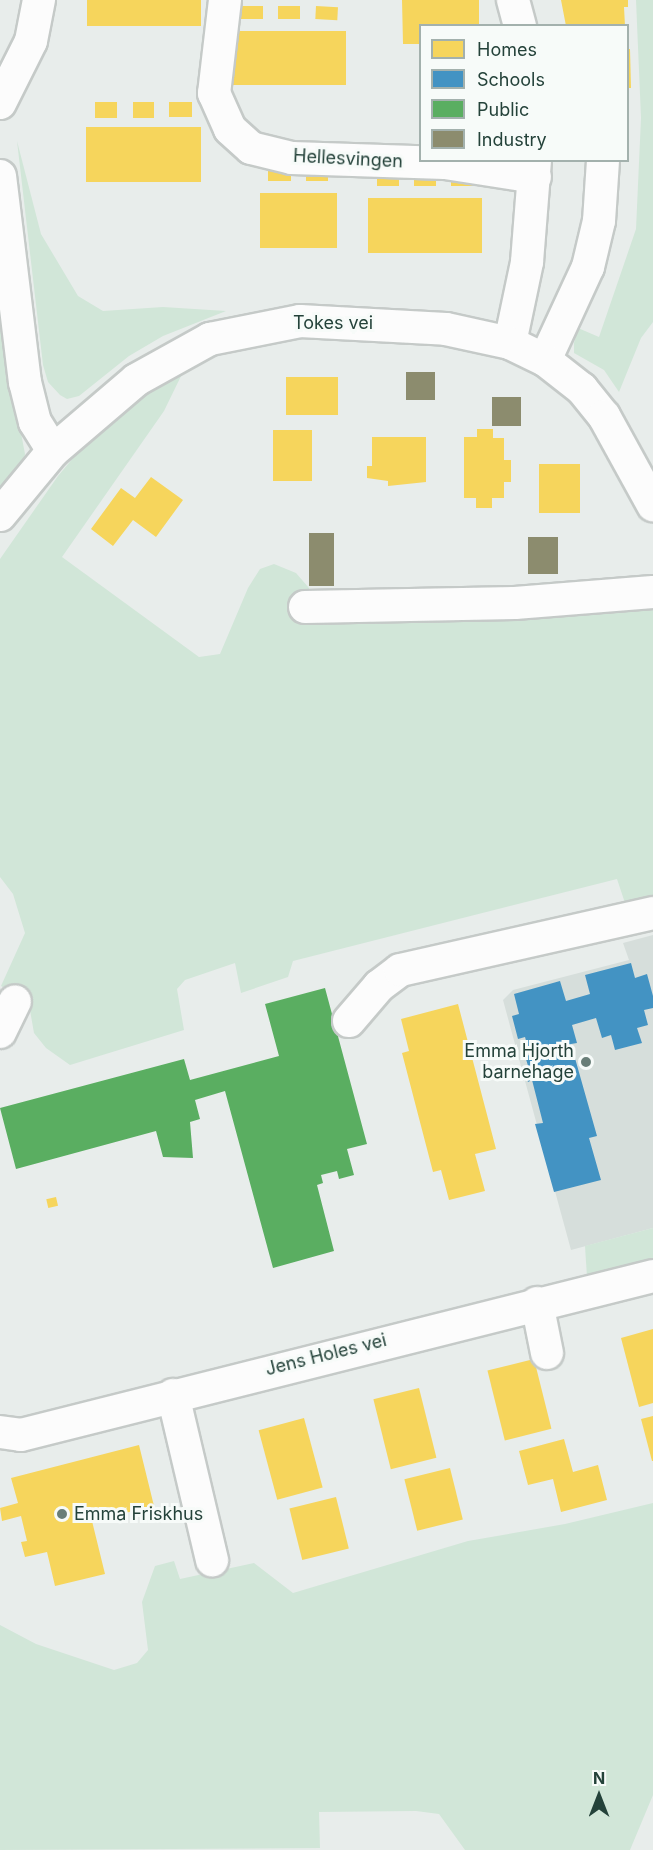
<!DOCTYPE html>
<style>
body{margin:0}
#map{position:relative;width:653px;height:1850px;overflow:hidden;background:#e8edeb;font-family:Inter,sans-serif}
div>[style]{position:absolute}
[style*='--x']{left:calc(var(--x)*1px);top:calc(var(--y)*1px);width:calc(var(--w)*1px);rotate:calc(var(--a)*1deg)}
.built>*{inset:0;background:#d6dedb}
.green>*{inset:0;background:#d1e6d8}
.homes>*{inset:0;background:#f6d55c;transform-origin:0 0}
.schools>*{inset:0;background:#4393c3}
.public>*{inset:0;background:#5aae61}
.industry>*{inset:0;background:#8c8c6e;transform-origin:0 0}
.roads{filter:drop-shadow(2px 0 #c5cac8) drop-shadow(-2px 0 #c5cac8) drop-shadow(0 2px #c5cac8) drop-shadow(0 -2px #c5cac8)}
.minor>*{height:32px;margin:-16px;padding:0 16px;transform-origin:16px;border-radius:16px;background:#fcfcfc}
.dots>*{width:16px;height:16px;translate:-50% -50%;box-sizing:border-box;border:3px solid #f7fbf9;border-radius:50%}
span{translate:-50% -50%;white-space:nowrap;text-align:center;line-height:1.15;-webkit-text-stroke:6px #f7fbf9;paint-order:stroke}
.street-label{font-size:18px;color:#24423a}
.poi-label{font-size:18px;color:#24423a}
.right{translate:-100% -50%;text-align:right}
.left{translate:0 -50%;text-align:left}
.legend{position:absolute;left:419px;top:24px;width:210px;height:138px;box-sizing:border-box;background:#f7fbf9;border:2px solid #a3b1ad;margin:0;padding:8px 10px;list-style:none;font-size:18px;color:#24423a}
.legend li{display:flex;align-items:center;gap:12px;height:30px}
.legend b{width:30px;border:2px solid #a3b1ad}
.north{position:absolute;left:569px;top:1766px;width:60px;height:60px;-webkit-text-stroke:4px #f7fbf9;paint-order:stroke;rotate:0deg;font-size:16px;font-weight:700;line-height:24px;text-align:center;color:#24423a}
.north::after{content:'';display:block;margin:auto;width:21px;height:27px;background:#24423a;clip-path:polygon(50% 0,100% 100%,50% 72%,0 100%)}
</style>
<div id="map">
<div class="built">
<i style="clip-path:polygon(653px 935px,653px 1228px,571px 1250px,503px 1000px,513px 990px,629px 960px,623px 943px)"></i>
</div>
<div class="green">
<i style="clip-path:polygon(636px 0,653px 0,653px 322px,641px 338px,619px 392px,604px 370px,574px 353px,574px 343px,578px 328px,599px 337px,636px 229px,641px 118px)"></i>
<i style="clip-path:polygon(17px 141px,41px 234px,78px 296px,103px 311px,163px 307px,226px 311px,163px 336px,129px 356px,79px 396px,67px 399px,60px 395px,48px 382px,43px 365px)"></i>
<i style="clip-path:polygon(0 256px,17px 412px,25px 454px,22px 473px,0 505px)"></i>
<i style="clip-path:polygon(183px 372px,164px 411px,62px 557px,199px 657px,220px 654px,248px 588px,260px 569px,274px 564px,296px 573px,309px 588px,305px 623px,653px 602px,653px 898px,625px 903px,617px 879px,293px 961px,288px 977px,241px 993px,235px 963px,185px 980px,177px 989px,184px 1030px,70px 1065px,46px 1048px,34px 1033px,28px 999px,1px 986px,25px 933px,13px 894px,0 877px,0 559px,58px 476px,100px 426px,133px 397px)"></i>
<i style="clip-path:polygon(653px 1228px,653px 1260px,587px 1277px,585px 1246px)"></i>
<i style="clip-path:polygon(653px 1503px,653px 1795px,630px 1850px,465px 1850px,439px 1814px,416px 1811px,319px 1812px,320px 1848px,0 1850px,0 1625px,36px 1644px,114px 1670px,137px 1663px,148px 1650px,142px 1602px,155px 1566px,174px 1561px,180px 1579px,254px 1563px,293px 1593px,468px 1541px,565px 1524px)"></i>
</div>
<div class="homes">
<i style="left:87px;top:0;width:114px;height:26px"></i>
<i style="clip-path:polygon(402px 0,479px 0,479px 26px,420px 26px,420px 44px,403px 44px)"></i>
<i style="clip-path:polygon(561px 0,628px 0,628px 7px,624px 7px,625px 26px,566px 26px)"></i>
<i style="left:240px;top:6px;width:23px;height:13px"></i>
<i style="left:278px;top:6px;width:22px;height:13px"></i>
<i style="left:316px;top:6px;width:22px;height:13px;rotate:3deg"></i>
<i style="left:232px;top:31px;width:114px;height:54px"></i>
<i style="clip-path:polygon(628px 49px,630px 49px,631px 88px,628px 88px)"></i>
<i style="left:95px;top:102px;width:22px;height:16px"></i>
<i style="left:133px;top:102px;width:21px;height:16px"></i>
<i style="left:169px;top:102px;width:23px;height:15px"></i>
<i style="left:86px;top:127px;width:115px;height:55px"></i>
<i style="left:268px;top:169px;width:23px;height:12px"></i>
<i style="left:306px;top:169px;width:22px;height:12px"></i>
<i style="left:377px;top:174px;width:22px;height:12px"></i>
<i style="left:414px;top:174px;width:22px;height:12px"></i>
<i style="left:451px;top:174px;width:23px;height:12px"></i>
<i style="left:260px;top:193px;width:77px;height:55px"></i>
<i style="left:368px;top:198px;width:114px;height:55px"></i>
<i style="left:286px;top:377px;width:52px;height:38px"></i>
<i style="clip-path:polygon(477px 429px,493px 429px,493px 438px,504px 438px,504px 460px,511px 460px,511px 482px,504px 482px,504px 498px,492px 498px,492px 508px,476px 508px,476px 498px,464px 498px,464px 437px,477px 437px)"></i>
<i style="left:273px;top:430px;width:39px;height:51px"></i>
<i style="clip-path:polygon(372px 437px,426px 437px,426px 482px,388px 486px,388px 481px,367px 478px,367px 466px,372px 466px)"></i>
<i style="left:539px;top:464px;width:41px;height:49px"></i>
<i style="clip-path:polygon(151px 477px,183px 500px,156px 537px,133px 520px,113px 546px,91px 529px,121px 488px,135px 498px)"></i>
<i style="clip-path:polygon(458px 1004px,496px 1149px,475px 1154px,485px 1191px,449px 1200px,441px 1170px,433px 1172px,402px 1053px,409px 1051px,401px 1019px)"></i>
<i style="left:56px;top:1197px;width:9px;height:10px;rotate:77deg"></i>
<i style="clip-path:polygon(653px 1329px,653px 1403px,639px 1407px,621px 1338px)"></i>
<i style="left:534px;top:1359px;width:72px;height:48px;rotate:76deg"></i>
<i style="left:419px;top:1388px;width:72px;height:47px;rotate:76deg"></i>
<i style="clip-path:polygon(653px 1416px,653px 1461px,652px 1461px,641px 1419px)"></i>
<i style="left:304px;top:1418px;width:72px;height:47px;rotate:75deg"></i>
<i style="clip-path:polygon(564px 1439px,573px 1472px,598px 1465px,607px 1500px,561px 1512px,553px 1479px,528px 1485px,519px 1451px)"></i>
<i style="clip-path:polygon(139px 1445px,154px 1506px,92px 1521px,105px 1574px,55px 1586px,47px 1552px,25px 1557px,21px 1542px,27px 1541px,21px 1516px,2px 1521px,0 1508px,18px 1503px,11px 1478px)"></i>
<i style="left:450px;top:1468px;width:53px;height:47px;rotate:76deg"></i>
<i style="left:336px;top:1497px;width:53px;height:48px;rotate:76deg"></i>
</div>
<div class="schools">
<i style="clip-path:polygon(631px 963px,635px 978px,647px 974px,653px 996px,653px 1008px,644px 1010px,648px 1025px,637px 1028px,642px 1043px,615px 1050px,611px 1035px,602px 1038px,596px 1018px,572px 1025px,577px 1043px,571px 1044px,597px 1136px,589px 1138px,601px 1180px,554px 1192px,535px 1124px,543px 1123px,532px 1080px,528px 1082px,524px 1070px,529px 1069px,525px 1056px,530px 1055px,525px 1037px,518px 1039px,512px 1016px,519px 1014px,514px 994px,560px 981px,566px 1001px,590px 994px,585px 975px)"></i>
</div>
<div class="public">
<i style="clip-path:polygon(325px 988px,367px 1144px,347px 1149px,354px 1175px,339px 1179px,337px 1171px,321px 1175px,323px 1183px,317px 1185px,334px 1251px,273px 1268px,225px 1091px,195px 1100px,200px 1119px,190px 1122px,193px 1158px,163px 1157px,156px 1131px,16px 1169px,0 1108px,184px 1059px,190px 1080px,279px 1056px,265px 1004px)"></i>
</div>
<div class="industry">
<i style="left:406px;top:372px;width:29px;height:28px"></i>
<i style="left:521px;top:397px;width:29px;height:29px;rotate:90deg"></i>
<i style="left:309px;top:533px;width:25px;height:53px"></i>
<i style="left:528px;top:537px;width:30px;height:37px"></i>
</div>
<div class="roads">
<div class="minor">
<i style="--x:225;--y:0;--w:94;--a:96.7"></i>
<i style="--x:214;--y:93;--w:39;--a:66"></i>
<i style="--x:230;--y:129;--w:28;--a:42"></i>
<i style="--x:251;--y:148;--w:42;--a:13.7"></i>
<i style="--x:292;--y:158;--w:153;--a:1.9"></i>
<i style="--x:445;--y:163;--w:91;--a:8.8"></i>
<i style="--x:513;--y:0;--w:27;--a:75"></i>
<i style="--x:0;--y:103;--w:69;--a:-63.4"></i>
<i style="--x:31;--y:41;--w:42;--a:-79"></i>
<i style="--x:0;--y:176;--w:208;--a:83.1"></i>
<i style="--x:25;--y:382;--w:41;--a:76"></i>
<i style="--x:35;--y:422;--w:34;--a:58"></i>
<i style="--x:510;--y:343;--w:83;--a:-78.1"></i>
<i style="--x:527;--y:262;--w:102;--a:-85.5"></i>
<i style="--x:545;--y:360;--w:102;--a:-65.2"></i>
<i style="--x:588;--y:267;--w:47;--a:-76.6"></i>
<i style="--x:599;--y:221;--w:61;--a:-86.2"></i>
<i style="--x:0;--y:515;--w:83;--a:-50.4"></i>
<i style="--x:53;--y:451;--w:109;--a:-40.5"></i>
<i style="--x:136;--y:380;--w:85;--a:-29"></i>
<i style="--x:210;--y:339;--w:92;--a:-11.3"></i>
<i style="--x:300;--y:321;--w:146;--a:3.1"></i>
<i style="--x:446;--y:329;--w:66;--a:12.3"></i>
<i style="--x:510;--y:343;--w:39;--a:26"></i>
<i style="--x:545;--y:360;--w:47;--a:38.1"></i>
<i style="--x:582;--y:389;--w:35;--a:51"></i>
<i style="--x:604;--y:416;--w:102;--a:61.2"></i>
<i style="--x:305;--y:607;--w:210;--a:-1.1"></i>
<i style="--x:515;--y:603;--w:138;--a:-4.6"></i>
<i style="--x:349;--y:1021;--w:46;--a:-49.4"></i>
<i style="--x:379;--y:986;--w:26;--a:-37"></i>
<i style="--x:400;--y:970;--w:259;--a:-12.7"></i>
<i style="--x:0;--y:1032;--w:34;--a:-64"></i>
<i style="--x:537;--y:1303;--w:51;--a:78.7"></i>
<i style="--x:173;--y:1395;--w:170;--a:76.7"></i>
<i style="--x:0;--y:1432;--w:21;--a:8"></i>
<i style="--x:21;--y:1435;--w:652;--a:-14.12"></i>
</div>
</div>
<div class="dots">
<i style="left:586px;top:1062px;background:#697e78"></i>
<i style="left:62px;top:1514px;background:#697e78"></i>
</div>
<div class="street-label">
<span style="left:348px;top:159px;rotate:3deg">Hellesvingen</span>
<span style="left:333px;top:323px">Tokes vei</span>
<span style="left:326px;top:1355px;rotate:-14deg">Jens Holes vei</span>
</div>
<div class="poi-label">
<span class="right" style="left:574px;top:1062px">Emma Hjorth<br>barnehage</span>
<span class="left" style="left:74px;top:1514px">Emma Friskhus</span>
</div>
<ul class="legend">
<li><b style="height:16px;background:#f6d55c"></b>Homes</li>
<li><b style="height:16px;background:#4393c3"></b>Schools</li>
<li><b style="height:16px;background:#5aae61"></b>Public</li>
<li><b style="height:16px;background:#8c8c6e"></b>Industry</li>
</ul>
<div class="north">N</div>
</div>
